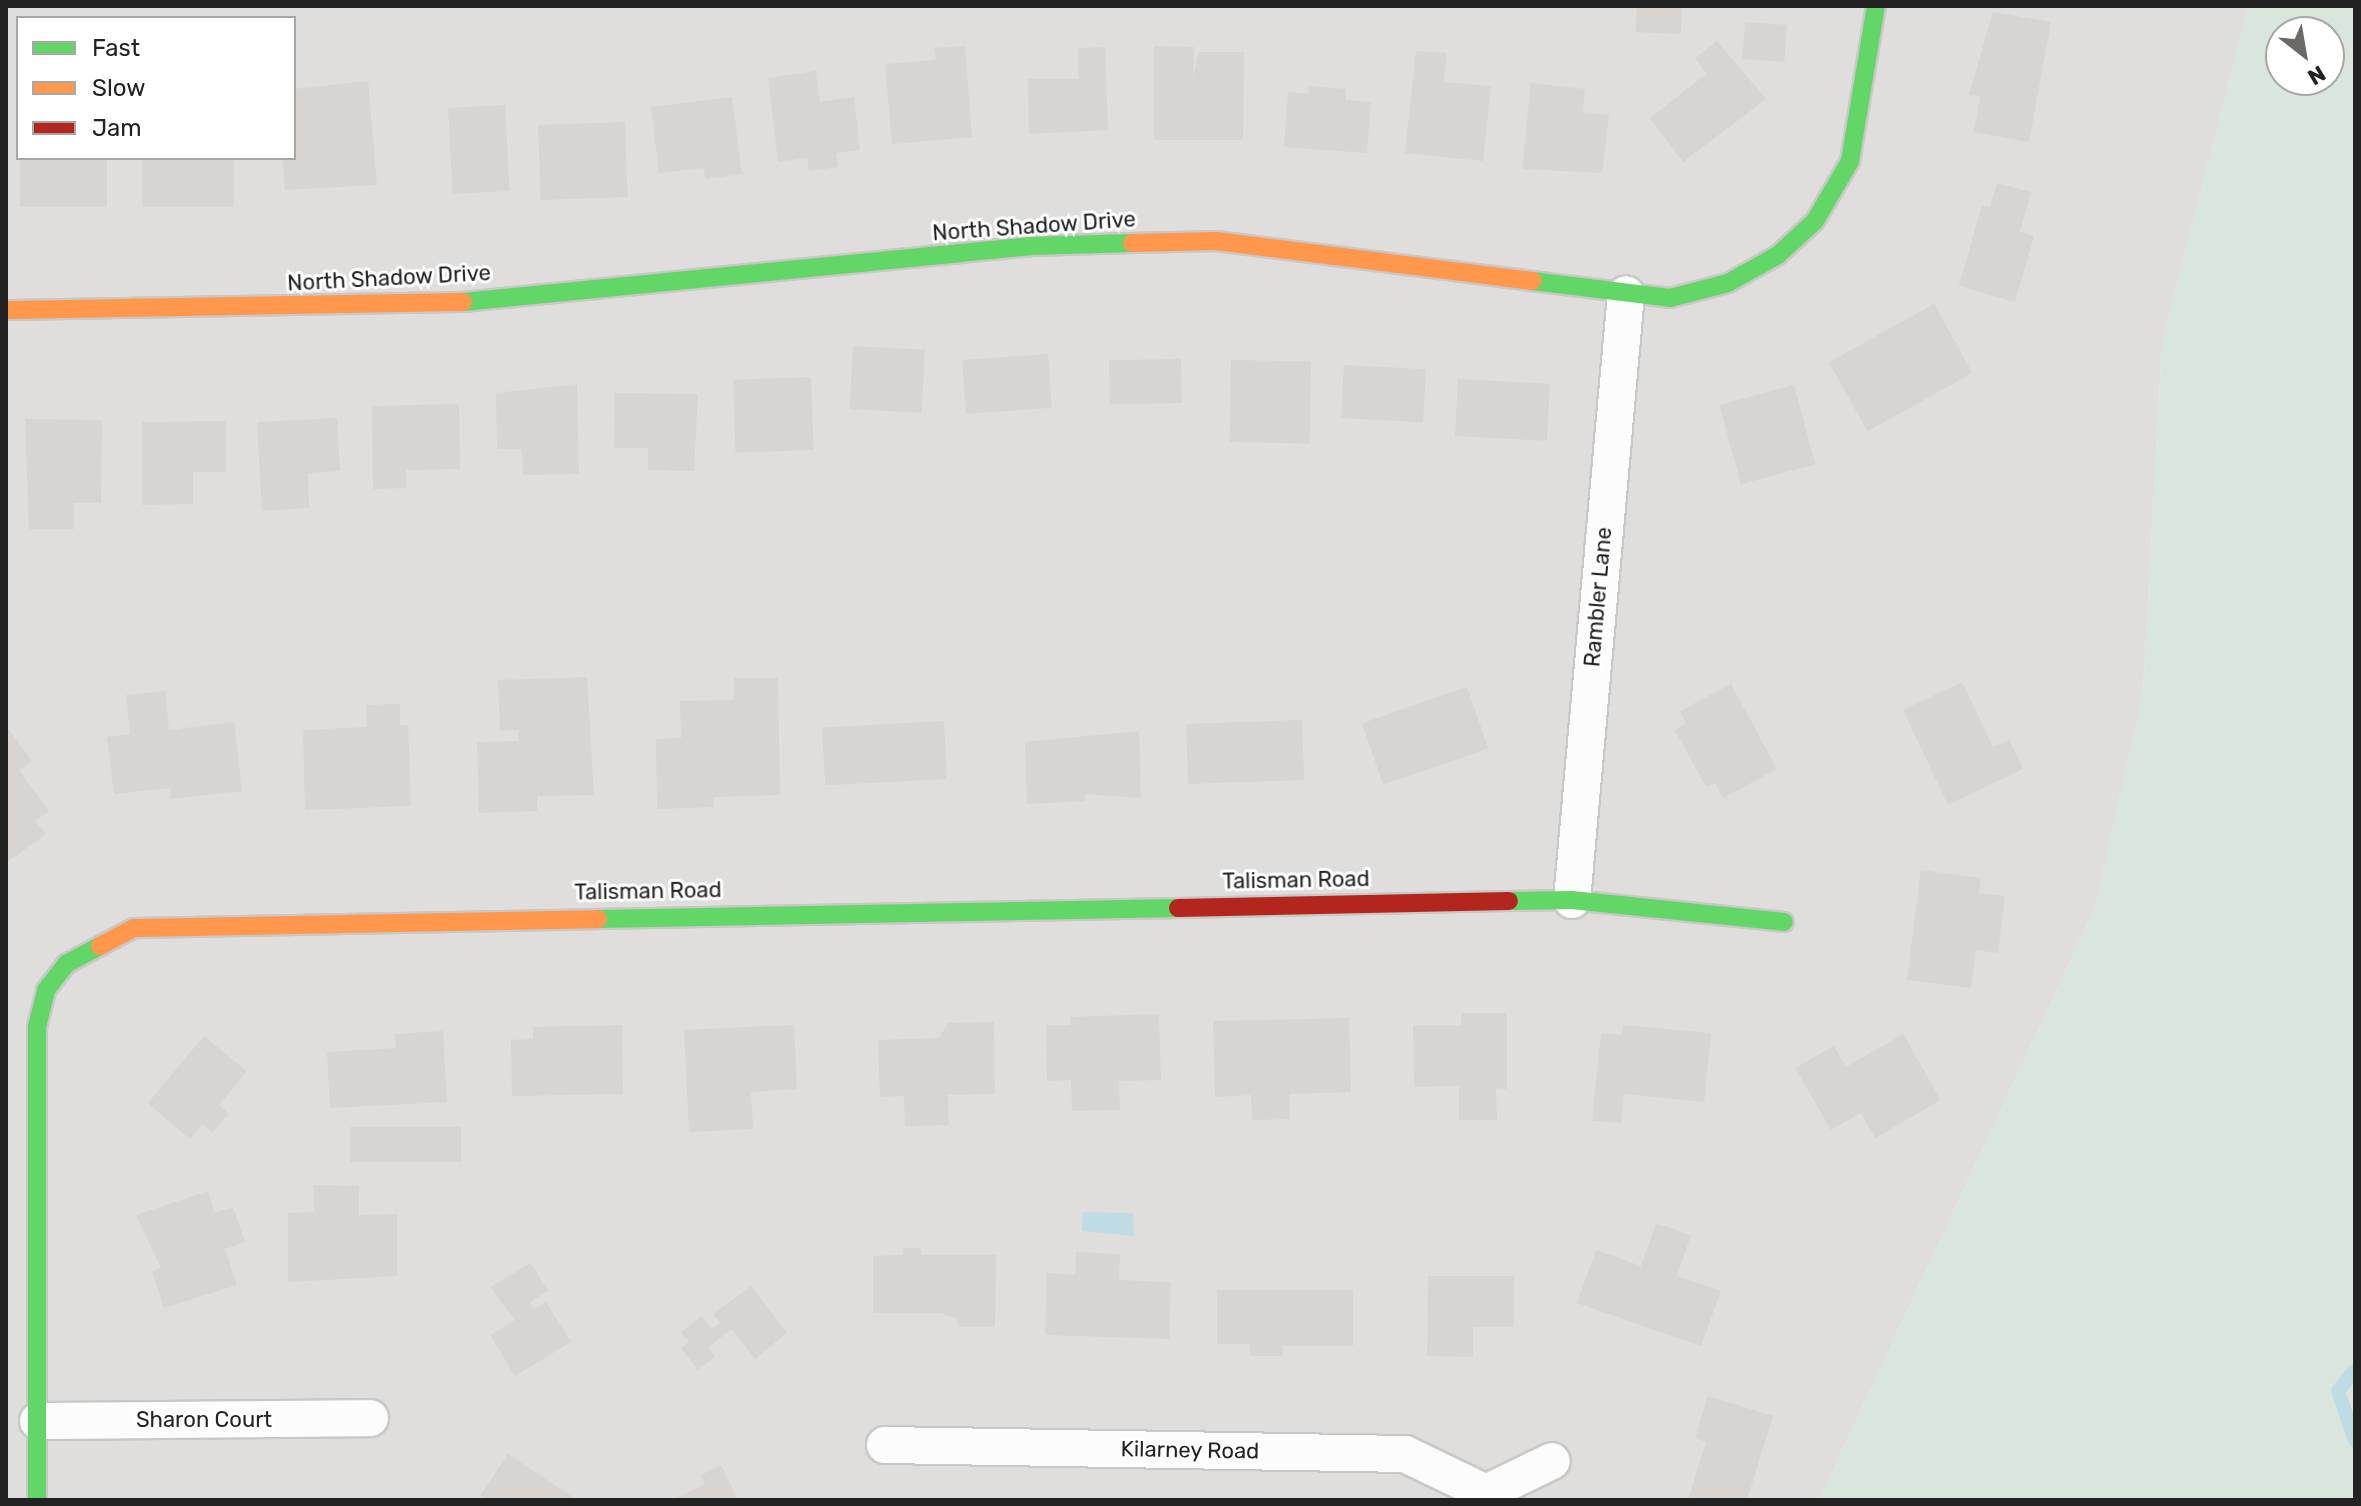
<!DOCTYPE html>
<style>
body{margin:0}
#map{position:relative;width:2361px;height:1506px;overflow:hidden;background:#f0eeeb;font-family:Rubik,sans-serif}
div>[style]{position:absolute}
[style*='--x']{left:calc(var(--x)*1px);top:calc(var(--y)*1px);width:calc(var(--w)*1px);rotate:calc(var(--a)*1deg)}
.residential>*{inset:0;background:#dfdedc}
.wetland>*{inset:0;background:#d9e6de}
.water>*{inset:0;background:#bfdbe3}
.stream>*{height:14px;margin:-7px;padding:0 7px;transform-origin:7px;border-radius:7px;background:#bfdbe3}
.building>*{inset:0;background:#d7d4d2;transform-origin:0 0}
.roads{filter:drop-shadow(2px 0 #c9c8c7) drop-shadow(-2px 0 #c9c8c7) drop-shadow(0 2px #c9c8c7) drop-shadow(0 -2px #c9c8c7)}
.street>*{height:36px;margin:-18px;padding:0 18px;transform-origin:18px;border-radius:18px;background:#fdfcfc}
.fast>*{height:18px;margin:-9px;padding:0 9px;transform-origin:9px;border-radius:9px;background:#63d668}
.slow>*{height:18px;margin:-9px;padding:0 9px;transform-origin:9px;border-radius:9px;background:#ff974d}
.jam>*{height:18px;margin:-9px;padding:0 9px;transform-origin:9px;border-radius:9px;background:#b3261e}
span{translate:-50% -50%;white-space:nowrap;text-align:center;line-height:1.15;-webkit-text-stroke:6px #fff;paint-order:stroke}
.street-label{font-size:22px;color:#222}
.frame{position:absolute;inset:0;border:8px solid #222;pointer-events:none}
.legend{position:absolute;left:16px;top:16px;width:280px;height:144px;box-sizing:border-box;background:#fff;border:2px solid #a7a7a7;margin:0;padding:10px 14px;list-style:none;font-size:24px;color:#222}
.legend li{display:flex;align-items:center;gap:16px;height:40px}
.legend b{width:40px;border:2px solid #a7a7a7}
.north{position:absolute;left:2265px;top:16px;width:80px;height:80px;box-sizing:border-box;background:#fff;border:2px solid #a7a7a7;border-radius:50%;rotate:149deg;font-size:22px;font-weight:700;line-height:32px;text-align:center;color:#222}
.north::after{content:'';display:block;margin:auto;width:28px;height:36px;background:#6a6968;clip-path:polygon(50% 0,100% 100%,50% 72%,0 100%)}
</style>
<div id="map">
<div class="residential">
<i style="clip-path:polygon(evenodd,6px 6px,2248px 6px,2162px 344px,2143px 692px,2095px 908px,1819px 1500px,6px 1500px,6px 6px,18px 18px,294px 18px,294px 158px,18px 158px,18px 18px)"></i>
</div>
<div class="wetland">
<i style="clip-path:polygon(evenodd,2248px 6px,2355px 6px,2355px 1500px,1819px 1500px,2095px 908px,2143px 692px,2162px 344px,2248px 6px,2281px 32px,2329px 32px,2329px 80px,2281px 80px,2281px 32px)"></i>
</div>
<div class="water">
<i style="clip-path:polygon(1133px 1213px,1134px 1236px,1082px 1231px,1083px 1212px)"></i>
</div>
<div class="stream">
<i style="--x:2353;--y:1372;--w:24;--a:128"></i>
<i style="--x:2338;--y:1391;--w:52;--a:70.9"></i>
</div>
<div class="building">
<i style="left:1637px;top:6px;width:45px;height:26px;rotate:3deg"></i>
<i style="clip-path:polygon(1993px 12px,2051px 22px,2029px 142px,1974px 132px,1980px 96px,1969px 95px)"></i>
<i style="left:1745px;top:22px;width:42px;height:37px;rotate:4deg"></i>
<i style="clip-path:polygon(1717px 41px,1766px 99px,1683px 162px,1650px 118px,1706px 74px,1695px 58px)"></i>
<i style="clip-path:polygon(965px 46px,972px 137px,892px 144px,885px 64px,936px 60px,934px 48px)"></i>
<i style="clip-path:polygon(1154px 46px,1194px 47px,1193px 78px,1199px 52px,1244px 52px,1243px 140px,1154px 140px)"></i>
<i style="clip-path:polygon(1105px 47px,1108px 130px,1029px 134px,1028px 79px,1078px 79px,1078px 48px)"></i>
<i style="clip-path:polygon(1416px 51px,1447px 53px,1444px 82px,1491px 86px,1483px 161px,1405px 153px)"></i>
<i style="clip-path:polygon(816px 71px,820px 102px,854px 97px,860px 150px,836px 153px,838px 167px,809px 171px,807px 158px,778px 162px,768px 78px)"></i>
<i style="clip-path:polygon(368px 81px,377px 185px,285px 190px,282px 158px,294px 158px,294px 89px)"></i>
<i style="clip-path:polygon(1531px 83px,1585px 89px,1583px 112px,1609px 115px,1602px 173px,1522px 169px)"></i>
<i style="clip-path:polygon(1309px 86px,1346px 89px,1345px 100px,1371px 102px,1367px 153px,1284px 147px,1288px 92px,1309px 94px)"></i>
<i style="clip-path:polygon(732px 97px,742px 174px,705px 179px,704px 168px,659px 173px,651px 107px)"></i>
<i style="left:505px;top:105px;width:86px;height:57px;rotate:87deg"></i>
<i style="left:625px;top:122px;width:75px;height:87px;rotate:88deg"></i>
<i style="left:20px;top:158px;width:87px;height:49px"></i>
<i style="left:142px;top:158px;width:92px;height:49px"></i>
<i style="clip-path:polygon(1997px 183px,2031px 192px,2020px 232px,2034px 236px,2015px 302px,1959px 286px,1982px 205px,1990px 207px)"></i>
<i style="left:1934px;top:304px;width:79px;height:120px;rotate:61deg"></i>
<i style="left:853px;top:346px;width:72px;height:63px;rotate:3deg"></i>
<i style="left:1048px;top:354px;width:54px;height:86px;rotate:86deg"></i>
<i style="left:1181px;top:359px;width:44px;height:72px;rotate:89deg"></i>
<i style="left:1231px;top:360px;width:80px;height:82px;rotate:1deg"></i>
<i style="left:1344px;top:365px;width:82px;height:53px;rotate:3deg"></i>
<i style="left:811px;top:377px;width:73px;height:78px;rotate:88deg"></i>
<i style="left:1458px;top:379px;width:92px;height:57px;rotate:3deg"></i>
<i style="clip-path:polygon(577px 384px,579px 474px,523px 475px,522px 449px,497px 449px,496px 393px)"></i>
<i style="left:1794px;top:385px;width:82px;height:77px;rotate:75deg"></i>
<i style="clip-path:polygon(615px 393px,698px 394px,694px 471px,648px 470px,648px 448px,614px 448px)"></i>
<i style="clip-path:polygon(459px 404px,460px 469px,406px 470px,406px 488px,373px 489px,372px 406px)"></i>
<i style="clip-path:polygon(337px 418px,340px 471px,308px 473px,309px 508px,262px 511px,257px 422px)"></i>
<i style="clip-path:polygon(25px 419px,102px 420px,101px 503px,74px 503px,74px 529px,29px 529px)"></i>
<i style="clip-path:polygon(226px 421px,226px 472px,193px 472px,193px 504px,142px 505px,142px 422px)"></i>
<i style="clip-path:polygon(587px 677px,594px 795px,537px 796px,537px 811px,479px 813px,477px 742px,518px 741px,519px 730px,500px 731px,498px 680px)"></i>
<i style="clip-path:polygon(734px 678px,778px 678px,780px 795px,714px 797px,714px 807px,657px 809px,656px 739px,681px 738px,680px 701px,734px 700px)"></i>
<i style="clip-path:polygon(1962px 682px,1993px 747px,2009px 740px,2023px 769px,1948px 805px,1903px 710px)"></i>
<i style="clip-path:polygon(1731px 684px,1777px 769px,1723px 798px,1715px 783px,1706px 787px,1675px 730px,1686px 724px,1680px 711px)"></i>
<i style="left:1467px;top:687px;width:65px;height:111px;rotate:71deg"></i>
<i style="clip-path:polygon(165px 691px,169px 730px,234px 722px,242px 791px,171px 799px,170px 788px,114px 794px,107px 737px,130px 734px,126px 695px)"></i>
<i style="clip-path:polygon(400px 704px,400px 725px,408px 725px,411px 806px,305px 810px,303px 730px,367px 727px,366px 705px)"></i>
<i style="left:1302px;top:720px;width:60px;height:116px;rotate:88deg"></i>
<i style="left:944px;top:721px;width:58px;height:122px;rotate:87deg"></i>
<i style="clip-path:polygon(6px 726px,32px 761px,19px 770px,49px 811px,35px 821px,46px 834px,6px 863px)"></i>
<i style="clip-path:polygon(1139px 731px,1141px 798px,1085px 794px,1085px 801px,1027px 804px,1025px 742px)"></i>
<i style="clip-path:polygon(1921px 870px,1981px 878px,1979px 893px,2005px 896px,1998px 953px,1976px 950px,1971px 988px,1907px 980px)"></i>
<i style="clip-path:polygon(1461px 1013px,1507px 1013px,1507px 1089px,1496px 1088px,1497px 1120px,1459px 1120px,1459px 1086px,1414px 1087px,1413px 1025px,1461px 1025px)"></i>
<i style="clip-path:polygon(1159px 1014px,1161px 1080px,1119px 1081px,1120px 1110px,1072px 1111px,1071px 1080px,1047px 1081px,1046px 1025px,1070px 1025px,1070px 1017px)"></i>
<i style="clip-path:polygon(1349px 1018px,1351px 1092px,1289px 1094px,1290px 1119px,1252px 1120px,1251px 1095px,1215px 1097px,1213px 1021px)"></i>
<i style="clip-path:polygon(994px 1022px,995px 1094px,948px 1095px,949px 1125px,905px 1126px,904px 1096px,880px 1097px,878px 1040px,939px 1038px,948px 1023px)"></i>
<i style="clip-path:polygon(622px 1025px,623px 1094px,512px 1096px,511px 1040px,533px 1039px,533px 1027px)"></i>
<i style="clip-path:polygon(794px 1025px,797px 1089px,751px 1092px,753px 1129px,689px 1132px,684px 1030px)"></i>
<i style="clip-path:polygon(1623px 1025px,1711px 1033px,1704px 1102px,1624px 1094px,1621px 1123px,1592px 1121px,1601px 1033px,1622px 1035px)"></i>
<i style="clip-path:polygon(443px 1031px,447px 1102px,330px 1108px,327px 1052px,396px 1048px,395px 1034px)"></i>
<i style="clip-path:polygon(1903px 1034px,1941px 1100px,1875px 1138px,1861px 1113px,1831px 1130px,1795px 1068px,1834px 1046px,1846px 1067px)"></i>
<i style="clip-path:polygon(204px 1036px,247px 1071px,219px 1105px,229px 1114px,212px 1133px,202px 1124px,190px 1139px,148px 1103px)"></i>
<i style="left:350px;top:1127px;width:111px;height:35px"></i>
<i style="clip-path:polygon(314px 1185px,359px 1186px,359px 1215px,397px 1214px,397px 1276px,288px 1282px,288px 1213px,314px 1212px)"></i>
<i style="clip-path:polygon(208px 1191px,215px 1213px,233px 1207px,245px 1242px,225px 1249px,237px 1285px,164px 1308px,152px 1271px,161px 1268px,136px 1215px)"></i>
<i style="clip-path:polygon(1656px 1223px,1691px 1235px,1677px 1276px,1721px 1291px,1701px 1346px,1577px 1303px,1596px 1250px,1641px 1266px)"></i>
<i style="clip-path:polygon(904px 1248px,921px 1248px,922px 1255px,996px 1255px,995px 1327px,958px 1327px,957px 1319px,941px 1313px,873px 1313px,873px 1256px,903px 1255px)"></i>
<i style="clip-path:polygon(1076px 1252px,1120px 1254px,1119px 1280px,1171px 1282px,1169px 1339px,1045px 1335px,1047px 1273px,1075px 1275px)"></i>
<i style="clip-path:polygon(531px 1263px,548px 1291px,530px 1302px,534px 1309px,546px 1302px,571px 1342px,515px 1376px,490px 1335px,515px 1320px,490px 1287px)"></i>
<i style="clip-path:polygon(1428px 1276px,1514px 1276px,1514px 1327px,1473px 1327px,1473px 1357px,1427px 1356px)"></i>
<i style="clip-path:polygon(751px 1286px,787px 1333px,755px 1359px,732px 1329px,708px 1347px,715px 1357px,698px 1370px,681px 1348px,689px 1342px,681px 1332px,702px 1316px,712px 1329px,720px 1323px,713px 1314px)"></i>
<i style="clip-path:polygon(1217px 1290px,1353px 1290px,1353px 1346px,1282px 1346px,1283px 1356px,1250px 1356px,1250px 1344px,1217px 1344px)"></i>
<i style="clip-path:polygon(1708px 1396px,1773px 1416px,1747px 1500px,1688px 1500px,1706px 1442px,1695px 1438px)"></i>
<i style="clip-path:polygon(508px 1454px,577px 1500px,485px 1500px,480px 1496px)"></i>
<i style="clip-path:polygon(721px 1465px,738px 1500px,672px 1500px,705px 1484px,701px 1475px)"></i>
</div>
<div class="roads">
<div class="street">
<i style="--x:1572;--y:900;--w:608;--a:-84.91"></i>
<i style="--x:38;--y:1421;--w:332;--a:-0.5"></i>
<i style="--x:885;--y:1445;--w:520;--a:0.99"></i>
<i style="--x:1405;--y:1454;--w:90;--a:25.7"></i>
<i style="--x:1486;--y:1500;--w:7;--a:-90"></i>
<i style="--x:1486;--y:1493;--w:73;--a:-25.9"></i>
</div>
<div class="fast">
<i style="--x:1532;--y:281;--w:139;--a:7"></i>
<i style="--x:1670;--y:298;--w:60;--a:-14.5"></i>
<i style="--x:1728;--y:283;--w:57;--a:-29.2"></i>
<i style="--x:1778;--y:255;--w:50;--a:-42.6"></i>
<i style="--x:1815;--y:221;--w:69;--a:-59.7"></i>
<i style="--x:1850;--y:161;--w:157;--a:-80.5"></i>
<i style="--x:463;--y:302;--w:572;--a:-5.62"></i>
<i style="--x:1032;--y:246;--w:100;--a:-1.7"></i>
<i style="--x:1509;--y:901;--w:63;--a:-0.9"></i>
<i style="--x:1572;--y:900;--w:213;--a:5.9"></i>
<i style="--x:598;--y:919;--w:580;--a:-1.09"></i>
<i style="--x:37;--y:1500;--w:473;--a:-90"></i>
<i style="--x:37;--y:1027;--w:38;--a:-76"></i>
<i style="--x:46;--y:990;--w:33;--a:-52"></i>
<i style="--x:66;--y:964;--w:38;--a:-28"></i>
</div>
<div class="slow">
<i style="--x:1132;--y:243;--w:84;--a:-1.4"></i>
<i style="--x:1216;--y:241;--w:319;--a:7.2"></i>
<i style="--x:6;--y:310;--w:457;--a:-1"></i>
<i style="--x:100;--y:946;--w:38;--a:-28"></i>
<i style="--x:134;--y:928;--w:464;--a:-1.1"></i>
</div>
<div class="jam">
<i style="--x:1178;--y:908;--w:331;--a:-1.2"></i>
</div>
</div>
<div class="street-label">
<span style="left:1034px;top:226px;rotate:-4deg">North Shadow Drive</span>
<span style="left:389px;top:278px;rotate:-3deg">North Shadow Drive</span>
<span style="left:1598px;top:597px;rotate:-85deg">Rambler Lane</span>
<span style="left:1296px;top:880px;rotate:-1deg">Talisman Road</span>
<span style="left:648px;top:891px;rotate:-1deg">Talisman Road</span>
<span style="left:204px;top:1420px">Sharon Court</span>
<span style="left:1190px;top:1450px;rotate:1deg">Kilarney Road</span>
</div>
<div class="frame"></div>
<ul class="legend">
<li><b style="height:10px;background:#63d668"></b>Fast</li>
<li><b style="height:10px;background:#ff974d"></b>Slow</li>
<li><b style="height:10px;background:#b3261e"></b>Jam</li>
</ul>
<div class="north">N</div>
</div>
